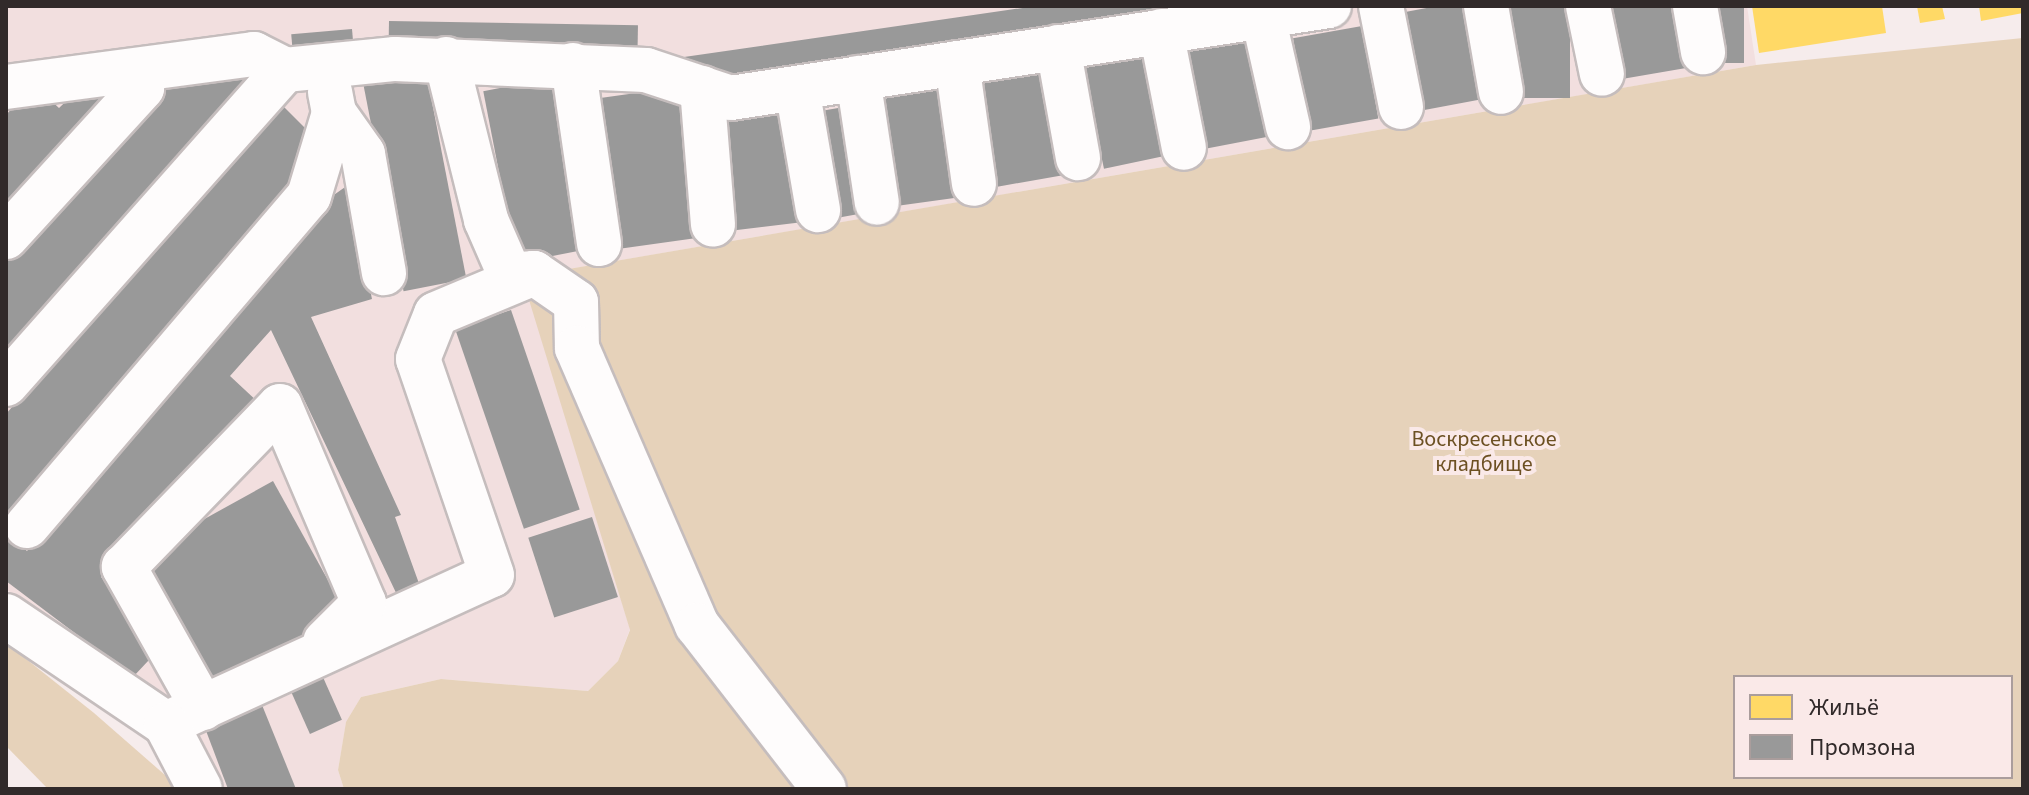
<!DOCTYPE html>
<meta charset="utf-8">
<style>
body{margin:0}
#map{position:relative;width:2029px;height:795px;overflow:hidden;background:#f6ecec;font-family:"Source Sans 3",sans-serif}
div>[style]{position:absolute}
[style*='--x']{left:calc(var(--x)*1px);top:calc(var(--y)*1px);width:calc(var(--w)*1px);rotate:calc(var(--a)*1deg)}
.built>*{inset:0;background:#f2dfdf}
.green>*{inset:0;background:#e6d2ba}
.homes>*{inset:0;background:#ffd966}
.industry>*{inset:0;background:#999;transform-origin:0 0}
.roads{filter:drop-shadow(2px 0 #c5bdbd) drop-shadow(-2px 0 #c5bdbd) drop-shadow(0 2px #c5bdbd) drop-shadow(0 -2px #c5bdbd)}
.minor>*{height:44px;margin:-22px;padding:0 22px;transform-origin:22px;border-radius:22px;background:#fefcfc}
span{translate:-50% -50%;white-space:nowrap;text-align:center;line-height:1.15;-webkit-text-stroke:8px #fae9e8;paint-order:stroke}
.park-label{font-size:22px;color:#6c5022}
.frame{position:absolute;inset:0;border:8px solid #312a2a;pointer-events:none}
.legend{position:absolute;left:1733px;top:675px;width:280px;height:104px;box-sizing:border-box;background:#fae9e8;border:2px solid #aa9d9c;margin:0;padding:10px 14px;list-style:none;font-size:24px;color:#312a2a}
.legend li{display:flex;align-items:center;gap:16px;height:40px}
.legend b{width:40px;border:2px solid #aa9d9c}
</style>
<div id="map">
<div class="built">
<i style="clip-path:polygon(6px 6px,1747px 6px,1756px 65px,523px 277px,630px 629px,618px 661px,588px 691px,441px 679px,361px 697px,346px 723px,338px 770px,344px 789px,219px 789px,199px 733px,6px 589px)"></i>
</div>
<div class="green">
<i style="clip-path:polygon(evenodd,2023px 38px,2023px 789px,344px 789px,338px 770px,346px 722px,361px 697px,441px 679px,588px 691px,618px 661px,630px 630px,522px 277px,1756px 65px,2023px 38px,1735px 677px,2011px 677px,2011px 777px,1735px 777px,1735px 677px)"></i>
<i style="clip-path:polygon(6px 643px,94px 713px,181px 789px,48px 789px,6px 746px)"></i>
</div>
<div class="homes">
<i style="clip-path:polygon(1752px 6px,1882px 6px,1886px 33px,1759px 53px)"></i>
<i style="clip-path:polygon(1917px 6px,1942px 6px,1945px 19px,1920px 23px)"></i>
<i style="clip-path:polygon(1979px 6px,2022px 6px,2023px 13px,1981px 21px)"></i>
</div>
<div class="industry">
<i style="clip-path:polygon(1036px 6px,1233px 6px,726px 82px,653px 55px,684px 57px)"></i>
<i style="clip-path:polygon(1437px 6px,1465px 6px,1483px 99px,1419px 111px,1400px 13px)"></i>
<i style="left:1505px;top:6px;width:65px;height:92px"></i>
<i style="clip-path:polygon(1609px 6px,1675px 6px,1686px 68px,1622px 79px)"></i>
<i style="left:1715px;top:6px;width:29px;height:57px"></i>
<i style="left:389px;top:21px;width:249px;height:26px;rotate:1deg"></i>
<i style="left:1362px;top:26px;width:94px;height:70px;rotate:80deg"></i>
<i style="left:352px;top:29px;width:22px;height:61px;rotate:85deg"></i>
<i style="left:1251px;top:36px;width:102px;height:65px;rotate:79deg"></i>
<i style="left:1144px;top:54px;width:104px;height:63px;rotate:78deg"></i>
<i style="left:425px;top:66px;width:217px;height:64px;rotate:79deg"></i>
<i style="clip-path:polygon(240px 69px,258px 82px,6px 360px,6px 263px,180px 72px)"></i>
<i style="left:1043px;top:71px;width:106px;height:65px;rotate:80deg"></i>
<i style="left:551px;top:78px;width:175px;height:69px;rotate:79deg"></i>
<i style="clip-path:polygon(84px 84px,119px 90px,6px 212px,6px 115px,27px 92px,43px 93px,59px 108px)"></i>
<i style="left:679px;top:87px;width:152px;height:83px;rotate:82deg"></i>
<i style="left:939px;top:90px;width:109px;height:64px;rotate:82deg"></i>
<i style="clip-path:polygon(276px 99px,312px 135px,298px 189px,6px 521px,6px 414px)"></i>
<i style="left:844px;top:107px;width:108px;height:28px;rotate:80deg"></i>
<i style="left:788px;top:114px;width:109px;height:71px;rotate:83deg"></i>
<i style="clip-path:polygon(348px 185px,372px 299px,311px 317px,401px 515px,395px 517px,421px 589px,399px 599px,271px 330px,230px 376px,258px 402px,101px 577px,164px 644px,133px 677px,6px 581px,6px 534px,27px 551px,305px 237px,298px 232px,321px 204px)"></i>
<i style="left:511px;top:310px;width:211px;height:59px;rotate:71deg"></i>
<i style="left:273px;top:481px;width:151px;height:149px;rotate:61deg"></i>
<i style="left:592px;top:517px;width:84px;height:67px;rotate:72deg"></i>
<i style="left:322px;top:675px;width:49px;height:35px;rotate:66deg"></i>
<i style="clip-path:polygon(262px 705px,296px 789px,228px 789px,205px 728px)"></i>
</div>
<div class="roads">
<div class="minor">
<i style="--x:1381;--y:6;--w:103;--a:78.8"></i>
<i style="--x:1486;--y:6;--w:87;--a:80.1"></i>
<i style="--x:1588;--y:6;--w:69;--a:78.4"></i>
<i style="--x:1695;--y:6;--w:47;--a:80.1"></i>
<i style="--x:1263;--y:16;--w:114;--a:77.3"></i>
<i style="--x:1161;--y:31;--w:119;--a:78.9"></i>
<i style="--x:1058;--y:47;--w:113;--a:79.8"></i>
<i style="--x:446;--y:59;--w:166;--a:76"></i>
<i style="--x:486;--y:220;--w:60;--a:66.4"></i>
<i style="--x:510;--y:275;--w:24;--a:-5"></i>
<i style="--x:534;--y:273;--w:51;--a:34.6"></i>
<i style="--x:576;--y:302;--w:46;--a:88.8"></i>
<i style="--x:577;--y:348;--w:302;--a:66.6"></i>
<i style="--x:697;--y:625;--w:207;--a:52.2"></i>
<i style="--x:957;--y:63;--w:122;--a:82"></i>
<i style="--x:573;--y:65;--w:181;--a:81.7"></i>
<i style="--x:858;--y:78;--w:126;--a:81.4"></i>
<i style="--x:6;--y:87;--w:250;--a:-7.6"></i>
<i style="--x:254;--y:54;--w:35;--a:27"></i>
<i style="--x:285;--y:70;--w:111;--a:-5.7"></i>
<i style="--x:395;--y:59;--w:251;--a:2.5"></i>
<i style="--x:646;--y:70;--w:89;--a:18.2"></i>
<i style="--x:731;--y:98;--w:605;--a:-8.75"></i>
<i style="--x:702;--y:88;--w:137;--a:85.4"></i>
<i style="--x:797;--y:88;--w:124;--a:80.2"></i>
<i style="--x:330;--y:92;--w:21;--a:79"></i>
<i style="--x:334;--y:113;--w:50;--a:54.7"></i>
<i style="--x:363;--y:154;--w:121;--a:80"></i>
<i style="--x:6;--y:237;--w:202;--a:-47.6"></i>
<i style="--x:142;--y:88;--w:18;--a:-96"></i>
<i style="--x:6;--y:384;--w:420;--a:-48.4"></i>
<i style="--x:27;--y:526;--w:434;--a:-49.5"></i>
<i style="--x:309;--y:196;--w:87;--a:-73.2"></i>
<i style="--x:6;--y:616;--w:193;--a:34"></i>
<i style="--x:166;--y:724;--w:358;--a:-24.6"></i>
<i style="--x:492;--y:575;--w:228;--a:-108.9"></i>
<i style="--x:418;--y:359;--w:48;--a:-68.2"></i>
<i style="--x:436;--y:314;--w:106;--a:-22.7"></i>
<i style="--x:203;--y:708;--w:162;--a:-119.3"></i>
<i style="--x:124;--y:567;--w:224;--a:-45.9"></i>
<i style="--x:280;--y:406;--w:214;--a:66.9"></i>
<i style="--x:364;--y:603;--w:55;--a:135"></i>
<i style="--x:166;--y:724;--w:73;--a:62.4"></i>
</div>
</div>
<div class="park-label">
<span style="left:1484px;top:452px">Воскресенское<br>кладбище</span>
</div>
<div class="frame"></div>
<ul class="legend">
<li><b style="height:22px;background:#ffd966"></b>Жильё</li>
<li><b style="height:22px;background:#999"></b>Промзона</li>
</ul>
</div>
